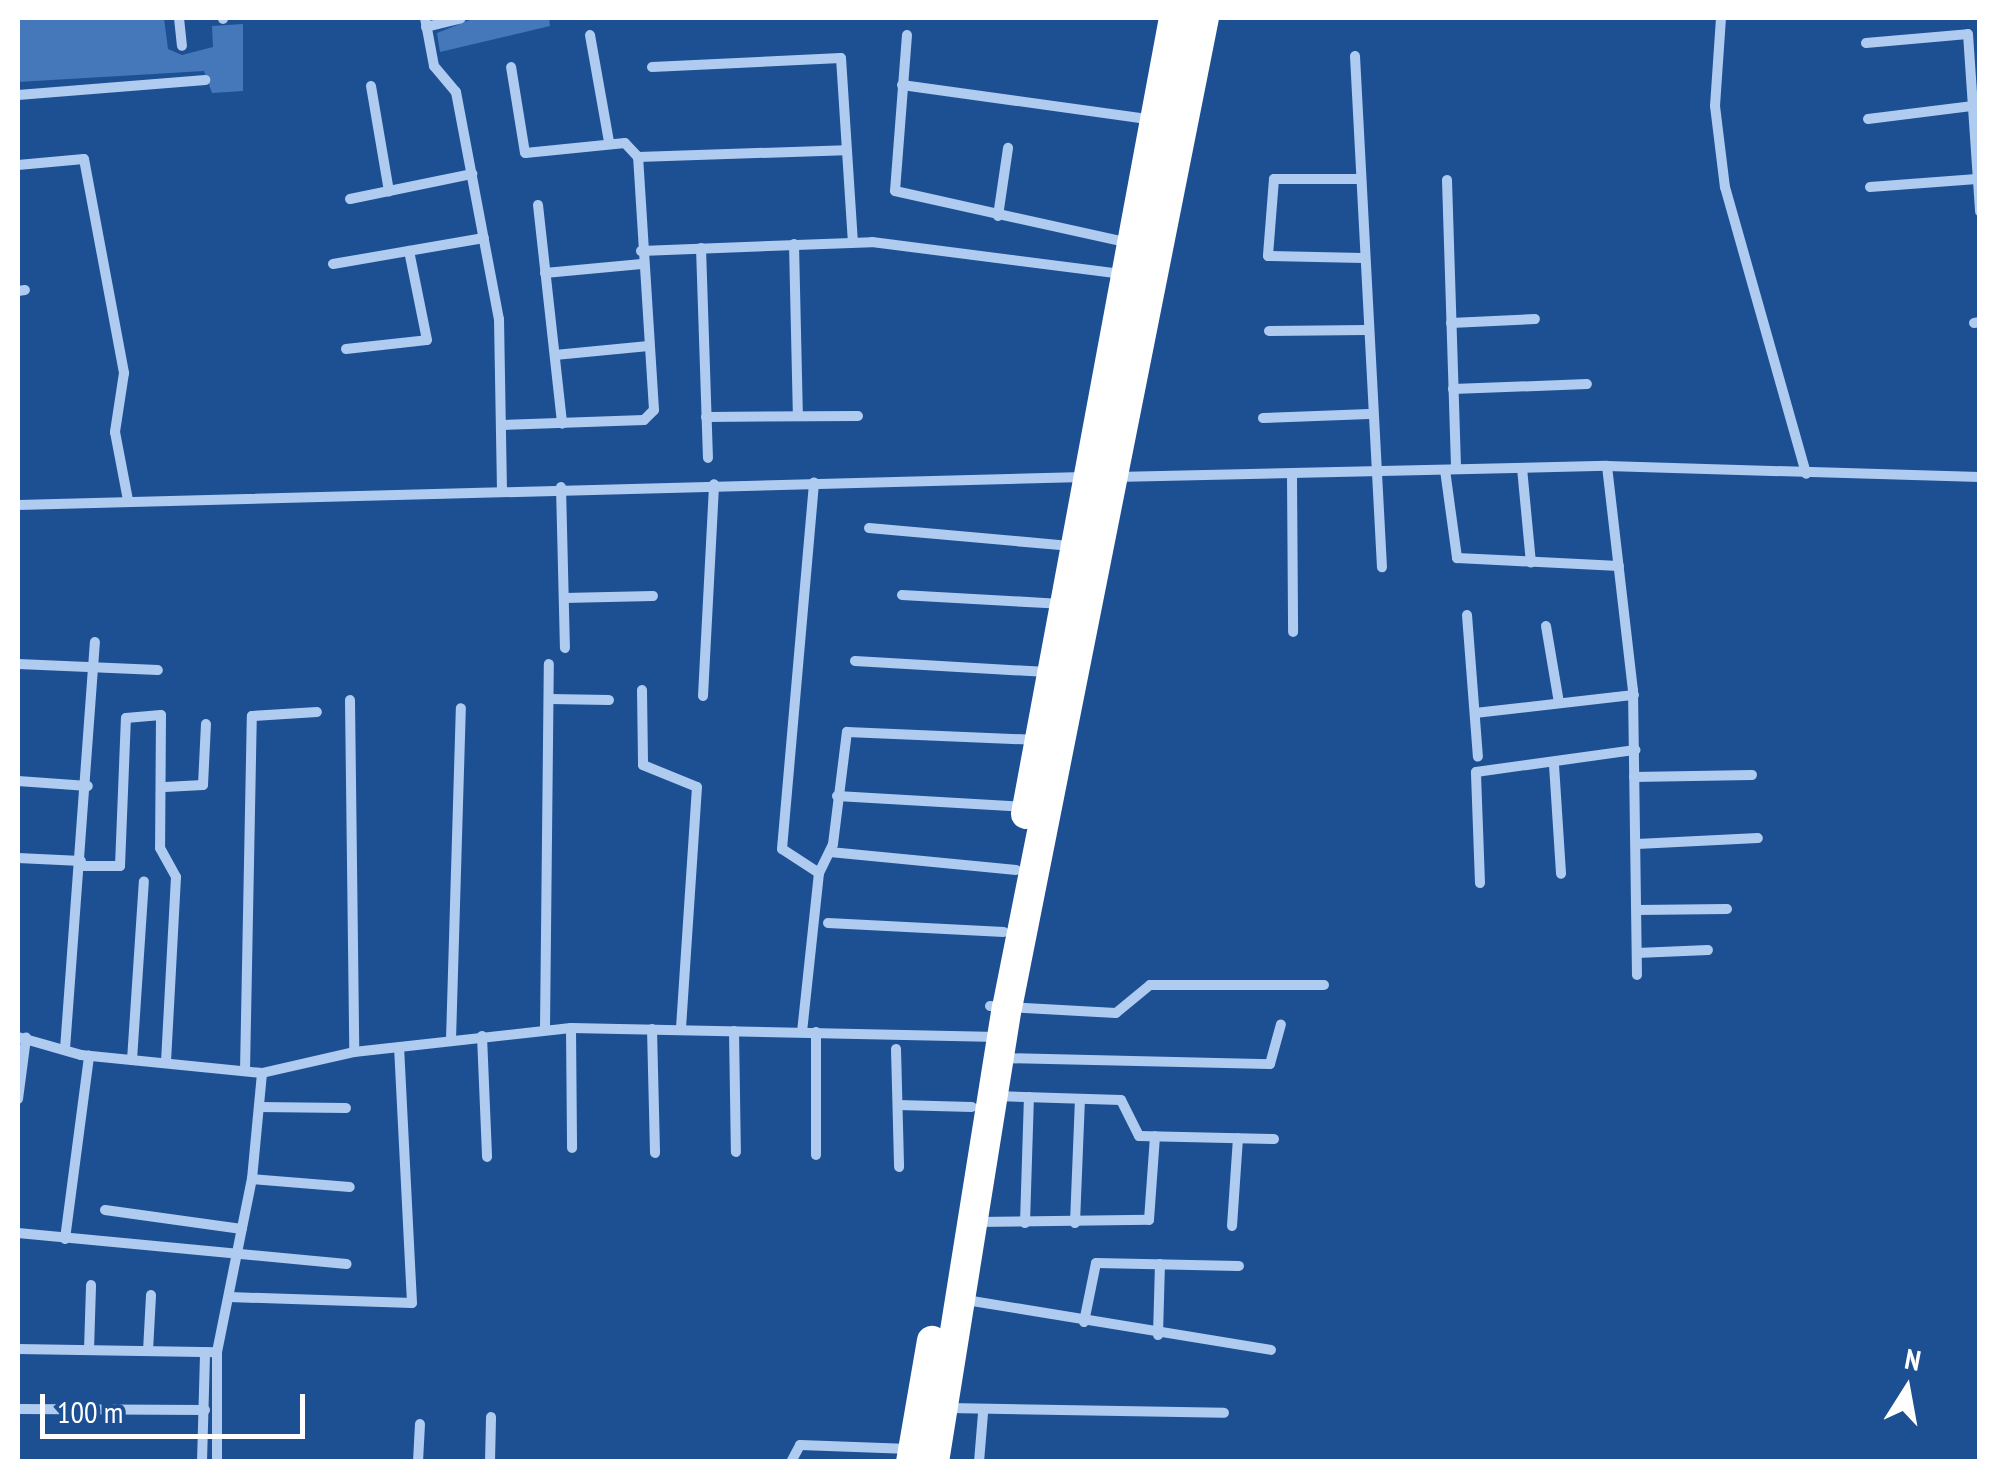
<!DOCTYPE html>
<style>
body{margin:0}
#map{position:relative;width:1997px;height:1479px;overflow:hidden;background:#1d4f93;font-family:"PT Sans Narrow",sans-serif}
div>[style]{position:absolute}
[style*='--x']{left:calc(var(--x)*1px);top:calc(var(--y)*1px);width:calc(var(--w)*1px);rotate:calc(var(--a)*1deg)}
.building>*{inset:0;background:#4578ba}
.street>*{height:10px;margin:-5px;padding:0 5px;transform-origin:5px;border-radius:5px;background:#afcbef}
.highway>*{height:30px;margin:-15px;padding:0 15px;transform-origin:15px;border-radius:15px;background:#fff}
span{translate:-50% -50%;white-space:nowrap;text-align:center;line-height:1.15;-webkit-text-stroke:10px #1d4f93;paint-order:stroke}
.frame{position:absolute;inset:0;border:20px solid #fff;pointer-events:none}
.north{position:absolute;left:1857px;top:1339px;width:100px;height:100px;-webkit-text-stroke:8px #1d4f93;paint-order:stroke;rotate:11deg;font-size:28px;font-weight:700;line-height:40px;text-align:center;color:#fff}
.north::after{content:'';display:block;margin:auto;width:35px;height:45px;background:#fff;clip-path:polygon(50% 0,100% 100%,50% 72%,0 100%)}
.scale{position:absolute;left:40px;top:1394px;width:265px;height:45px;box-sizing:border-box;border:5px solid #fff;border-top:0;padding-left:12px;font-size:30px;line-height:35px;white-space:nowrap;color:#fff;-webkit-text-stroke:8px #1d4f93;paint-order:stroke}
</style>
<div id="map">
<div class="building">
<i style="clip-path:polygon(99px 18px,164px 18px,168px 49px,182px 55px,213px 47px,212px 26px,243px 24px,243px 91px,212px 93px,204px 71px,18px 82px,18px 19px)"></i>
<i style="clip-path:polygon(475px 18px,549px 18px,550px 26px,440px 52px,437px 33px)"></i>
</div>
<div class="street">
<i style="--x:179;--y:18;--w:28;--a:84"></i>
<i style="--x:223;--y:18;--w:1;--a:90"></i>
<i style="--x:425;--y:18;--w:49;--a:79.4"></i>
<i style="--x:434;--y:66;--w:34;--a:50"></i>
<i style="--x:456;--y:92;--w:231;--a:79.3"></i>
<i style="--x:499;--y:319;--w:169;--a:89"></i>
<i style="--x:1721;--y:18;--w:88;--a:93.9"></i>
<i style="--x:1715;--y:106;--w:82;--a:83"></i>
<i style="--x:1725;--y:187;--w:298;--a:74.2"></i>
<i style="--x:426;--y:27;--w:36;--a:-14"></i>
<i style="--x:590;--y:35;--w:109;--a:79.9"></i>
<i style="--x:907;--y:35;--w:156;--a:94.4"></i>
<i style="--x:895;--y:191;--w:241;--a:12.5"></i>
<i style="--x:1866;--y:43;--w:102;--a:-5"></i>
<i style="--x:1968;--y:34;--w:178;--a:86.1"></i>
<i style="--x:1355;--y:56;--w:512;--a:86.98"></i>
<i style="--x:652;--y:67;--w:189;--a:-2.7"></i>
<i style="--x:841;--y:58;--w:184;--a:86.3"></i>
<i style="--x:902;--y:85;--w:253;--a:7.9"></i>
<i style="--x:371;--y:86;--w:107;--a:80.3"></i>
<i style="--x:18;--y:95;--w:188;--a:-4.6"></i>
<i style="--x:1868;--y:119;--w:106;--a:-7.1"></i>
<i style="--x:638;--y:157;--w:207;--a:-1.9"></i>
<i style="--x:18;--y:165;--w:66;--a:-5.2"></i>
<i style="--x:84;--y:159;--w:218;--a:79.4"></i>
<i style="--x:124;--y:373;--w:60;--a:98.7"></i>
<i style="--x:115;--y:432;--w:69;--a:79.2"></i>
<i style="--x:1360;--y:179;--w:86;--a:180"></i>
<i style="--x:1274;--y:179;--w:77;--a:94.5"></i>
<i style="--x:1268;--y:256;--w:95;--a:1.2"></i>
<i style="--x:1447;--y:180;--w:289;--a:88.2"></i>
<i style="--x:1870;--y:187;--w:107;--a:-4.3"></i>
<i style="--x:350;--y:199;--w:125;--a:-11.6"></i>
<i style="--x:538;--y:205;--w:220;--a:83.7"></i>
<i style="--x:998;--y:216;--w:69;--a:-81.6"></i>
<i style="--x:794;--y:244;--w:172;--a:88.7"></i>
<i style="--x:701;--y:248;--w:210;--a:88.1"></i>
<i style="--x:641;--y:251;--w:231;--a:-2.2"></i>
<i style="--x:872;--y:242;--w:253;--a:7.3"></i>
<i style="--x:333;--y:264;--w:153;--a:-9.8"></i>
<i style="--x:545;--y:273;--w:97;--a:-5.3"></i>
<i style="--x:18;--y:291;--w:7;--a:-8"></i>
<i style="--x:1451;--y:323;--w:84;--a:-2.7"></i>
<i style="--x:1974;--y:323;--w:6;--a:-9"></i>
<i style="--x:1269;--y:331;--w:97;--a:-0.6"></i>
<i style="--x:346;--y:349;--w:81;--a:-6.3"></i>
<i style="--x:427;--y:340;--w:91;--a:-101.4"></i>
<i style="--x:555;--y:355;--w:94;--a:-5.5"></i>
<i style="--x:1453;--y:389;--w:134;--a:-2.1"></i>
<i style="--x:706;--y:417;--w:152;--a:-0.4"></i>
<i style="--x:1263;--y:418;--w:106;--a:-2.2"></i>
<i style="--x:501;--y:425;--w:143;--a:-2"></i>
<i style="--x:644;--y:420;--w:14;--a:-45"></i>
<i style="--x:654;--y:410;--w:254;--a:-93.6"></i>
<i style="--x:638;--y:157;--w:19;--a:-133"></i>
<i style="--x:625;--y:143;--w:100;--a:174.3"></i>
<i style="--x:525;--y:153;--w:87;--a:-99.2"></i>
<i style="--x:1607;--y:466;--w:226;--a:83.4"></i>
<i style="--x:1633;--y:690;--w:285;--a:89.2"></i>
<i style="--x:1522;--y:468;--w:95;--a:84.6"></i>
<i style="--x:1445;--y:470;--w:89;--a:82.2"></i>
<i style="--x:1457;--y:558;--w:162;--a:2.8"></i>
<i style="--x:1292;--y:475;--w:157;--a:89.6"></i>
<i style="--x:1116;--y:477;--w:491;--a:-1.3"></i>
<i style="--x:1607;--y:466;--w:373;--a:1.7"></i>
<i style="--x:561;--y:487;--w:161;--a:88.6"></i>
<i style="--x:18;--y:505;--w:1066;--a:-1.5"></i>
<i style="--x:869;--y:528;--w:204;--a:5.1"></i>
<i style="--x:902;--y:595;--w:159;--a:3.2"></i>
<i style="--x:564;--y:598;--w:89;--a:-1.3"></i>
<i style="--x:1467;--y:615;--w:142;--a:85.6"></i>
<i style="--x:1546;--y:626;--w:78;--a:80.4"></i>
<i style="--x:855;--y:661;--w:193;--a:3.3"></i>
<i style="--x:18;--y:664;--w:140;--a:2.5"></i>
<i style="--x:642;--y:690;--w:75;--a:89.2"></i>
<i style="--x:643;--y:765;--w:58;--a:22.2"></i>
<i style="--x:697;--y:787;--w:243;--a:93.8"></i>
<i style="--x:703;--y:696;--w:212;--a:-87"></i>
<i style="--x:550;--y:699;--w:59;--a:1"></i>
<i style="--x:350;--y:700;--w:352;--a:89.3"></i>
<i style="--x:1475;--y:713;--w:160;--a:-6.5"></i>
<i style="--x:1554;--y:765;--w:109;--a:86.3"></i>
<i style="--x:1634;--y:777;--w:118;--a:-1"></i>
<i style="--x:18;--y:781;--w:70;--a:4.1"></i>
<i style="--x:165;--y:787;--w:38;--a:-3"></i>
<i style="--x:203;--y:785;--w:61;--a:-87.2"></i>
<i style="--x:837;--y:796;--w:189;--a:3.3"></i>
<i style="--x:1637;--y:844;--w:121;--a:-2.8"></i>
<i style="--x:830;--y:852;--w:187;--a:5.5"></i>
<i style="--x:18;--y:858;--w:63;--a:2.7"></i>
<i style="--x:81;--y:866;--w:39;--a:0"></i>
<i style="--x:120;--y:866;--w:148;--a:-87.7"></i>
<i style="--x:126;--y:718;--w:35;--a:-5"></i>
<i style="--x:161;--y:715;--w:133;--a:90.4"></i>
<i style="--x:160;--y:848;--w:33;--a:61"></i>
<i style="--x:176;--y:877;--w:186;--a:93.1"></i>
<i style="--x:819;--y:873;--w:32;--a:-64"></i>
<i style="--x:833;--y:844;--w:113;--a:-82.9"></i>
<i style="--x:847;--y:732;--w:187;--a:2.4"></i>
<i style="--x:1480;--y:883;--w:111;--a:-92.1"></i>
<i style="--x:1476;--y:772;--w:161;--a:-7.9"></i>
<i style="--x:1637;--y:910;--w:90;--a:-0.6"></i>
<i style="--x:828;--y:923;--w:176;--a:2.9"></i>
<i style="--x:1637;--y:953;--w:71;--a:-2.4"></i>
<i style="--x:990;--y:1006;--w:126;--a:3.2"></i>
<i style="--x:1116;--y:1013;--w:44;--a:-39.5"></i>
<i style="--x:1150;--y:985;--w:174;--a:0"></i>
<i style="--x:571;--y:1028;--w:120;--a:89.5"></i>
<i style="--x:545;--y:1029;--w:365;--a:-89.4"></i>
<i style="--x:652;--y:1029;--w:124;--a:88.6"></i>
<i style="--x:734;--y:1031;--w:121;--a:89.1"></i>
<i style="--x:802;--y:1032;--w:160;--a:-83.9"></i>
<i style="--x:819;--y:873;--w:44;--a:-147"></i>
<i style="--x:782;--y:849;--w:368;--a:-85"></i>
<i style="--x:482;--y:1036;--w:121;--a:87.6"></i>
<i style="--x:18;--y:1037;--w:66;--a:15.9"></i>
<i style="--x:81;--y:1055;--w:182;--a:5.7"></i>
<i style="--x:262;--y:1073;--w:94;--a:-12.9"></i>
<i style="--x:354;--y:1052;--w:218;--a:-6.3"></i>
<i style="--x:571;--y:1028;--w:428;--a:1.2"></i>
<i style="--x:451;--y:1040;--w:332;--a:-88.3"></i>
<i style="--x:65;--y:1049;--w:408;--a:-85.8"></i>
<i style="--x:896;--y:1049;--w:118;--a:88.5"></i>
<i style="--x:1000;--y:1058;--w:270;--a:1.3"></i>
<i style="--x:1270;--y:1064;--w:41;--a:-74.6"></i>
<i style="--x:132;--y:1060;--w:179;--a:-86.2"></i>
<i style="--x:245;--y:1071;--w:355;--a:-88.9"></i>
<i style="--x:252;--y:716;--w:65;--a:-3.5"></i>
<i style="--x:996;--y:1096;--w:125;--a:1.8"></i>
<i style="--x:1121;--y:1100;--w:40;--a:63.4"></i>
<i style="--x:1139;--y:1136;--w:135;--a:1.3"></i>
<i style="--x:18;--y:1099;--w:62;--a:-82.5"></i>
<i style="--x:898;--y:1105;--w:74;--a:1.5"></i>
<i style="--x:259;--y:1107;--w:87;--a:0.7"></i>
<i style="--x:816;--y:1155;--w:123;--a:-90"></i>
<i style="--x:252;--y:1179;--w:98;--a:4.7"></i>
<i style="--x:105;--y:1210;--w:138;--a:7.9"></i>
<i style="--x:975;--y:1222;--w:174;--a:-0.7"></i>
<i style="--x:1149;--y:1220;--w:84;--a:-85.9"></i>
<i style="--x:1025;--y:1223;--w:126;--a:-88.2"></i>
<i style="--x:1075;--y:1223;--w:124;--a:-87.7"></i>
<i style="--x:1232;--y:1226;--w:88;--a:-86.1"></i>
<i style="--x:18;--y:1233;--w:330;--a:5.4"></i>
<i style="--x:65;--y:1239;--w:185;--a:-82.5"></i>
<i style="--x:229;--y:1297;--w:183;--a:1.9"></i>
<i style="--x:412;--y:1303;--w:256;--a:-92.9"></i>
<i style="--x:966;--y:1300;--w:309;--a:9.3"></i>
<i style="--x:1084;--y:1322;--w:60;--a:-78.5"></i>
<i style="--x:1096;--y:1263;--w:143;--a:1.2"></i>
<i style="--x:1158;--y:1335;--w:71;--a:-88.4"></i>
<i style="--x:18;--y:1349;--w:199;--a:0.9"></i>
<i style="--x:89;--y:1350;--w:65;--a:-88.2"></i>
<i style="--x:148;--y:1351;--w:56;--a:-86.9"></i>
<i style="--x:948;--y:1408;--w:276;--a:1"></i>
<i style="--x:18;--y:1409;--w:187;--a:0.3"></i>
<i style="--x:202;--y:1462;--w:110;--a:-88.4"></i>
<i style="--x:217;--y:1462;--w:110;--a:-90"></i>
<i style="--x:217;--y:1352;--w:177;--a:-78.6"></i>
<i style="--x:252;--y:1179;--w:106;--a:-84.6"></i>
<i style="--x:418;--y:1462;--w:38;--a:-87"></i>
<i style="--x:490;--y:1462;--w:45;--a:-88.7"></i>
<i style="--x:791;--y:1462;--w:19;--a:-62"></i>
<i style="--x:800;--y:1445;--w:110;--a:2.1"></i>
<i style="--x:979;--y:1462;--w:49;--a:-85.3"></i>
</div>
<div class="highway">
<i style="--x:1026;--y:814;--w:810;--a:-79.47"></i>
<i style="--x:911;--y:1462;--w:123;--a:-80.2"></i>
<i style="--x:934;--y:1462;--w:460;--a:-80.9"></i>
<i style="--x:1007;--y:1008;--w:1009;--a:-78.75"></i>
</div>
<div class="frame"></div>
<div class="north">N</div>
<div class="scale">100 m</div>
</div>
